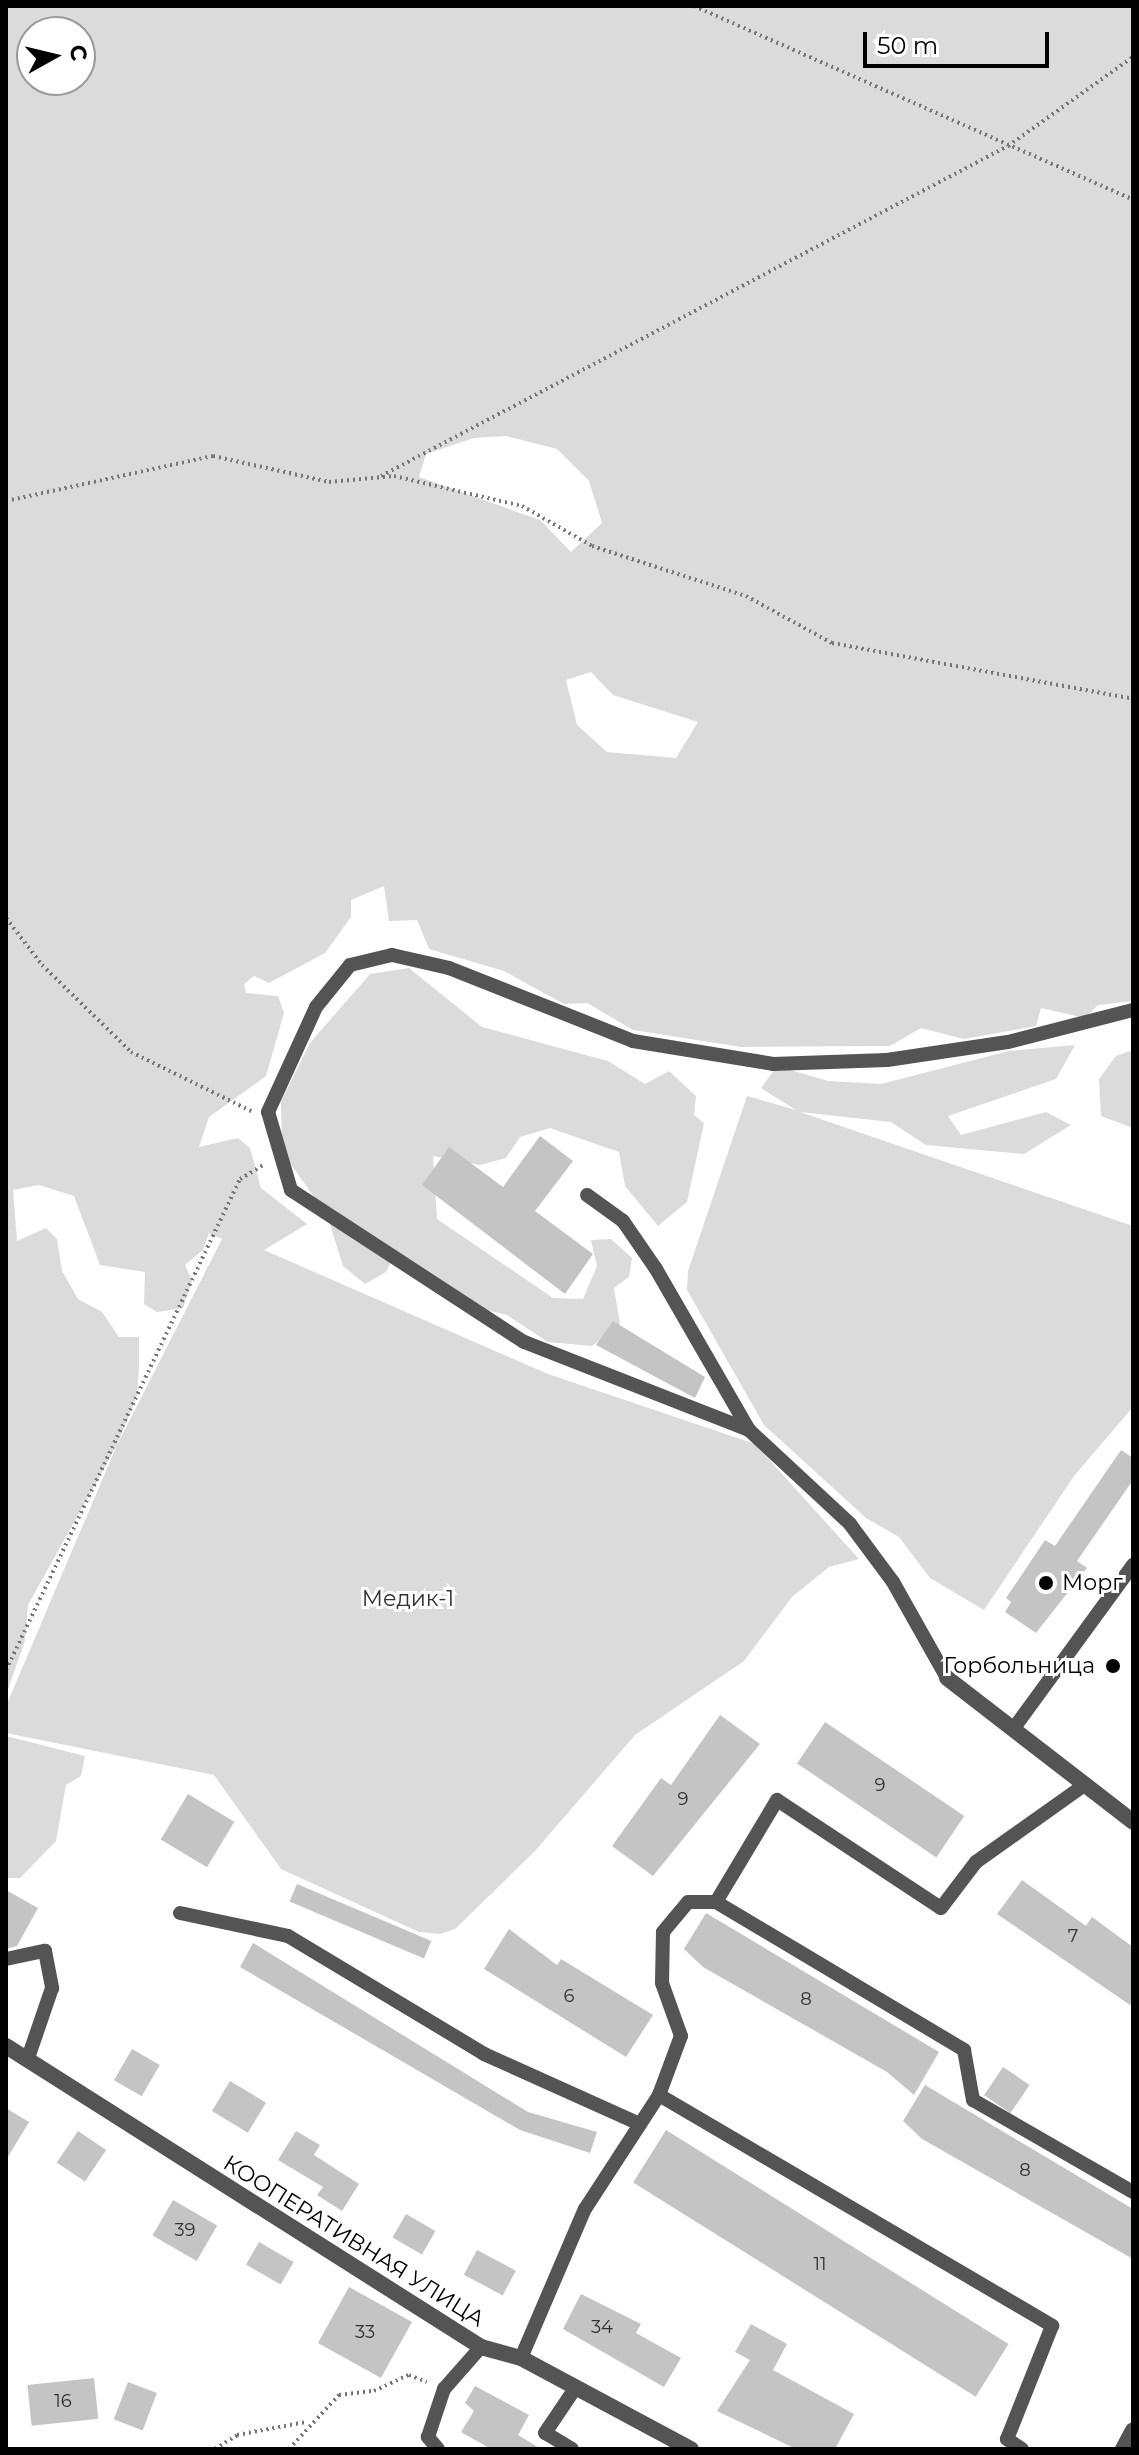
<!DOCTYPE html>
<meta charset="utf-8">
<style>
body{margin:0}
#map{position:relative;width:1139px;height:2455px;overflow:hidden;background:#fff;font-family:Montserrat,sans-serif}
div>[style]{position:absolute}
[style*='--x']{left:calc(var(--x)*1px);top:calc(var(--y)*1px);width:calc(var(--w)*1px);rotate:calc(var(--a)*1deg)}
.green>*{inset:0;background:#dbdbdb}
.building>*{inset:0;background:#c4c4c4;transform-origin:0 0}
.path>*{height:4px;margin-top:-2px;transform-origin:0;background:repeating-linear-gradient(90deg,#767676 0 2px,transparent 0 6px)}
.service>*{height:14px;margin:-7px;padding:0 7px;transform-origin:7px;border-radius:7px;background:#545454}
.minor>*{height:16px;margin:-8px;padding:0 8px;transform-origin:8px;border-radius:8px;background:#545454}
.tertiary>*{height:16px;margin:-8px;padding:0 8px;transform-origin:8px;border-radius:8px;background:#545454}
.dots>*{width:22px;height:22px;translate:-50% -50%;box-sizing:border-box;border:4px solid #fff;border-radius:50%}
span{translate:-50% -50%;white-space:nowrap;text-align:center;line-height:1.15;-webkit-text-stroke:6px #fff;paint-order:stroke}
.number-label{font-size:18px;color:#313131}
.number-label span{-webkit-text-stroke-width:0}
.poi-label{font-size:22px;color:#000}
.left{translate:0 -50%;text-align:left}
.right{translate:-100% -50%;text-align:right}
.park-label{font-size:22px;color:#323232}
.street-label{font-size:22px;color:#000}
.frame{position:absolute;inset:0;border:8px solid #000;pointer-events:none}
.north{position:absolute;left:16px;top:16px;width:80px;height:80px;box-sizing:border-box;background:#fff;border:2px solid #999;border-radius:50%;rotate:82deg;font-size:22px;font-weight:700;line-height:32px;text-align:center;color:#000}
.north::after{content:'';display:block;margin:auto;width:28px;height:36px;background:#000;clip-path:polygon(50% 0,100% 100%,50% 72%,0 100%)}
.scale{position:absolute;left:863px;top:32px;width:186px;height:36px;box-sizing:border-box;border:4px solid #000;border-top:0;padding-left:10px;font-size:24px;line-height:28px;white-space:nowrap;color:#000;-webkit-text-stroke:6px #fff;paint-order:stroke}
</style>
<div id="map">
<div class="green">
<i style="clip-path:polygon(evenodd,6px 6px,1133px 6px,1133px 1001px,1098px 1005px,1085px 1018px,1041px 1008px,1036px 1026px,964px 1039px,921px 1028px,890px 1046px,741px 1047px,633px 1030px,587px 1003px,564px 1004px,504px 971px,429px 949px,417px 920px,389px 921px,384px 886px,351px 900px,351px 917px,325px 953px,269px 983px,254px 976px,244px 984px,246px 993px,278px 996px,284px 1013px,266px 1076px,209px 1117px,199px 1147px,238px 1138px,250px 1148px,261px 1188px,307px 1224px,264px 1250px,548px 1374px,755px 1444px,859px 1559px,829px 1567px,792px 1597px,744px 1661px,635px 1735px,535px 1851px,455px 1929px,440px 1934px,419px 1932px,281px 1869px,214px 1775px,6px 1733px,6px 1706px,117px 1445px,222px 1239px,209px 1233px,203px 1250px,185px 1265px,192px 1281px,183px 1308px,157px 1312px,144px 1304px,145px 1272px,100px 1265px,74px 1196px,39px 1185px,13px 1190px,17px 1241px,46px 1228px,57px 1239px,62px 1271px,78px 1299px,102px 1312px,119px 1337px,139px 1337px,139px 1366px,137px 1396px,117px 1445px,28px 1605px,25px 1641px,6px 1695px,6px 6px,32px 32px,80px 32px,80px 80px,32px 80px,32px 32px,6px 6px,506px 436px,557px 449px,589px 481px,602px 523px,571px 552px,540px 520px,419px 477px,426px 454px,474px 438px,506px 436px,6px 6px,591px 672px,613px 695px,698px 722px,676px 758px,607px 752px,577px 725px,566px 680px,591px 672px)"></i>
<i style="clip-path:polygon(409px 968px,482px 1027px,608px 1061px,645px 1084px,669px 1071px,696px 1096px,694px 1115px,704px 1123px,687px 1202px,658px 1226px,625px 1186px,619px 1152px,550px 1128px,520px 1137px,506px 1158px,480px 1165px,433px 1156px,437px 1219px,553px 1298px,583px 1299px,597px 1266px,591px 1240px,611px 1239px,632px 1258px,629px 1277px,614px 1288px,620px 1324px,592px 1346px,548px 1342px,507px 1315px,466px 1305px,394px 1256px,386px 1272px,365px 1284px,343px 1266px,327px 1215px,282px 1152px,281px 1101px,310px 1043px,370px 974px)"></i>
<i style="clip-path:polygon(1075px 1045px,1056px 1079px,948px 1116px,961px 1135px,1046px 1112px,1071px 1125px,1024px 1154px,926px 1145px,891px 1122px,800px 1112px,1133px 1226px,1133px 1407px,1074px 1476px,984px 1610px,930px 1578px,899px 1537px,866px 1518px,764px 1425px,687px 1290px,688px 1271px,747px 1096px,796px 1110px,761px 1088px,777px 1066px,828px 1081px,881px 1084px,1009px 1051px)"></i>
<i style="clip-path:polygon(1133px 1050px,1133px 1128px,1101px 1116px,1099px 1079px,1116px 1056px)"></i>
<i style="clip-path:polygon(6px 1736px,85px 1756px,81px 1776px,66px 1785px,56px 1841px,20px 1878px,6px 1878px)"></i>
</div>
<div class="building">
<i style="clip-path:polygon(540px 1136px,573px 1161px,535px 1211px,593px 1254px,565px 1294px,422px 1185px,449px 1147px,503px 1187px)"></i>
<i style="clip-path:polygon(613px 1321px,705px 1377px,695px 1398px,596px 1345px)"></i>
<i style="clip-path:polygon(1121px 1450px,1133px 1458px,1133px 1480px,1077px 1561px,1087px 1568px,1036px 1633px,1005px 1612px,1011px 1602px,1006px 1598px,1045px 1540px,1055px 1546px)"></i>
<i style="clip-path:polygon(720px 1715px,760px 1744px,653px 1876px,612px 1846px,661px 1778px,671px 1785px)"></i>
<i style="left:825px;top:1722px;width:168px;height:50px;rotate:34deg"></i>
<i style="left:188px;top:1794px;width:54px;height:53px;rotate:31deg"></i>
<i style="clip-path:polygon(1022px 1880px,1086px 1926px,1092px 1917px,1133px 1947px,1133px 2007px,997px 1914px)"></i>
<i style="left:297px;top:1884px;width:146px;height:19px;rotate:23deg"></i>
<i style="clip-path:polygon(6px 1890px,38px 1908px,17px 1946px,6px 1949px)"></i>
<i style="clip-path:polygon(706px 1913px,939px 2052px,914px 2095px,887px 2072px,703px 1967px,684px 1949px)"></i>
<i style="clip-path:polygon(509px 1929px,557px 1965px,561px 1959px,653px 2015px,626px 2057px,484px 1969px)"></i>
<i style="clip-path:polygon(253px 1943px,528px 2112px,597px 2132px,590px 2153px,520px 2130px,240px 1967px)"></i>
<i style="left:132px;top:2049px;width:32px;height:36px;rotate:30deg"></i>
<i style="left:1003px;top:2067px;width:32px;height:34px;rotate:34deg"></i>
<i style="left:230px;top:2081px;width:42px;height:35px;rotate:31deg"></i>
<i style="clip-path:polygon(925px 2085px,1133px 2209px,1133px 2259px,922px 2139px,903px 2121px)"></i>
<i style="clip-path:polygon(6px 2108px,29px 2122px,6px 2160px)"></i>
<i style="left:666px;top:2130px;width:404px;height:62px;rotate:32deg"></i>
<i style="left:78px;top:2131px;width:34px;height:38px;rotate:34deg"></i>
<i style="clip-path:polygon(296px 2131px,320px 2145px,314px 2155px,359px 2184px,342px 2211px,317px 2195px,323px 2187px,278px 2160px)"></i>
<i style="left:173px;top:2200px;width:51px;height:41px;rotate:30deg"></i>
<i style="left:406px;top:2214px;width:34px;height:27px;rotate:30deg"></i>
<i style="left:259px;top:2242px;width:40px;height:26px;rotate:30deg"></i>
<i style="left:477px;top:2250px;width:44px;height:28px;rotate:28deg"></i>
<i style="left:349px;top:2287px;width:72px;height:64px;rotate:29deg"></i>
<i style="clip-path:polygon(581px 2294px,641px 2324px,636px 2333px,681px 2358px,664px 2387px,563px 2329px)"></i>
<i style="clip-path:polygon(751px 2324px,787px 2344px,773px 2370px,854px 2414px,835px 2449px,796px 2449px,717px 2411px,750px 2360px,735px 2352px)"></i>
<i style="left:94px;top:2378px;width:41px;height:67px;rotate:84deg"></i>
<i style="left:128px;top:2382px;width:31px;height:40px;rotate:21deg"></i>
<i style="clip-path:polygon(475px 2386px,529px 2415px,518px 2435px,541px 2449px,491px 2449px,461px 2432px,474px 2411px,465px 2403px)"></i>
</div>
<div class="path">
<i style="--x:694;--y:6;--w:480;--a:23.8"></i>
<i style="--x:381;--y:476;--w:709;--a:-27.76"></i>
<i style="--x:1008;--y:146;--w:153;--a:-35.5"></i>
<i style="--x:6;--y:501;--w:212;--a:-12.3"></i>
<i style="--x:213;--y:456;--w:119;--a:12.6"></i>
<i style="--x:329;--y:482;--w:65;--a:-5.3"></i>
<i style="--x:394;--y:476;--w:131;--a:13.2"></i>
<i style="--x:522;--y:506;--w:81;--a:29.7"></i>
<i style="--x:592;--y:546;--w:162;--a:18"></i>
<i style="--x:746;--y:596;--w:98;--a:28.7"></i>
<i style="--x:832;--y:643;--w:306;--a:10.5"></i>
<i style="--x:6;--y:918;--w:59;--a:52.5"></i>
<i style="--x:42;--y:965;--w:124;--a:44.3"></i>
<i style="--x:131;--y:1052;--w:134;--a:26.2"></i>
<i style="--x:6;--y:1670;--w:544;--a:-64.52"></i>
<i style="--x:240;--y:1179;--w:29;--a:-31"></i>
<i style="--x:215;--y:2449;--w:26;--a:-32"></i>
<i style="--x:237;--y:2435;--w:70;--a:-10.7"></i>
<i style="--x:289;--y:2449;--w:74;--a:-47.2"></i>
<i style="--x:339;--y:2395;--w:35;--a:-7"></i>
<i style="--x:374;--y:2391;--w:38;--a:-25"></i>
<i style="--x:409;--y:2375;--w:19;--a:21"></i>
</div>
<div class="service">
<i style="--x:587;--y:1195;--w:44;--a:35.8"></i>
<i style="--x:623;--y:1221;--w:58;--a:55.5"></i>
<i style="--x:656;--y:1269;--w:186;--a:60"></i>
<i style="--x:749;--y:1430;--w:138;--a:42.9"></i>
<i style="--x:850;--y:1524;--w:72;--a:53.4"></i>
<i style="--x:893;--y:1582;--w:110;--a:60.6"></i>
<i style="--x:749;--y:1430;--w:242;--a:-158.6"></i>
<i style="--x:524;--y:1342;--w:278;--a:-146.9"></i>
<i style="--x:291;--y:1190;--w:81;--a:-106.4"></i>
<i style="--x:268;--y:1112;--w:115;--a:-65.4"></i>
<i style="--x:316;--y:1007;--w:54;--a:-51"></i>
<i style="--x:350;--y:965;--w:43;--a:-13.4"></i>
<i style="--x:392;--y:955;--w:58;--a:12.8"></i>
<i style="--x:449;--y:968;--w:198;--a:21.6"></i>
<i style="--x:633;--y:1041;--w:142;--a:9.3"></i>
<i style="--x:773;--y:1064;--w:114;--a:-2"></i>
<i style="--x:887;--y:1060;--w:122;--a:-8.5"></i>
<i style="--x:1008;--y:1042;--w:129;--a:-14.4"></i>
<i style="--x:1014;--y:1728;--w:202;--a:-53.9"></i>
<i style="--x:716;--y:1902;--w:119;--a:-59.1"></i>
<i style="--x:777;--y:1800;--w:196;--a:33.4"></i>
<i style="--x:941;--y:1908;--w:58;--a:-52.7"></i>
<i style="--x:976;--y:1862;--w:131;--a:-35.4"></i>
<i style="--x:180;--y:1913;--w:110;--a:12"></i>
<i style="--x:288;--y:1936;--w:229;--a:31"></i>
<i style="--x:484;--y:2054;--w:171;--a:24.2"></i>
<i style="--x:6;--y:1959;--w:40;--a:-12"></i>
<i style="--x:45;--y:1951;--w:38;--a:79"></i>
<i style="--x:52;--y:1988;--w:74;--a:108.9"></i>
<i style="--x:659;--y:2095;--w:456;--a:30.4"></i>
<i style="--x:1052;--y:2326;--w:122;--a:111.7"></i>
<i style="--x:1007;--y:2439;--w:18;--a:34"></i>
<i style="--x:521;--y:2358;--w:162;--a:-66.8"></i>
<i style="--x:585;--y:2209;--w:136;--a:-57"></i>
<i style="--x:659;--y:2095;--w:63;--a:-69.6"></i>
<i style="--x:681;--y:2036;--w:56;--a:-109.7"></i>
<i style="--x:662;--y:1983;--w:51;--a:-88.9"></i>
<i style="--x:663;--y:1932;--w:39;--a:-50"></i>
<i style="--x:688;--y:1902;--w:28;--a:0"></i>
<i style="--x:716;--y:1902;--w:289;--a:30.8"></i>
<i style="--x:964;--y:2050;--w:51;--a:79.8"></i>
<i style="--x:973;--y:2100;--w:185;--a:29.9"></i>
<i style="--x:438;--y:2449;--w:16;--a:-130"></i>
<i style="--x:428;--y:2437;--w:51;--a:-71.6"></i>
<i style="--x:444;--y:2389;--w:56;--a:-48.6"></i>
<i style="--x:572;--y:2449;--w:31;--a:-149"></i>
<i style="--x:545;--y:2433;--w:55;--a:-56"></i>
</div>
<div class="minor">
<i style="--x:947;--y:1678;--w:235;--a:37.7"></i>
<i style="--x:6;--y:2046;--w:562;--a:32.36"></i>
<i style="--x:481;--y:2347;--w:41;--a:15.4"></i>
<i style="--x:521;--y:2358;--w:193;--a:28.2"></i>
</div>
<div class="tertiary">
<i style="--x:1123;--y:2449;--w:21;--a:-62"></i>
</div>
<div class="dots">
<i style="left:1046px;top:1583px;background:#000"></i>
<i style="left:1113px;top:1666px;background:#000"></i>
</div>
<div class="number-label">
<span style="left:880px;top:1785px">9</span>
<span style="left:683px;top:1799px">9</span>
<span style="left:1073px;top:1936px">7</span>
<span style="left:569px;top:1996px">6</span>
<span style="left:806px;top:1999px">8</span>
<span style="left:1025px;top:2170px">8</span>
<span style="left:185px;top:2230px">39</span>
<span style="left:820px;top:2264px">11</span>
<span style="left:602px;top:2327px">34</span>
<span style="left:365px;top:2332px">33</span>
<span style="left:63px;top:2401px">16</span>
</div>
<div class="poi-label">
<span class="left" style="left:1062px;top:1583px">Морг</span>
<span class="right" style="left:1095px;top:1666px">Горбольница</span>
</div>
<div class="park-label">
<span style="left:408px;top:1599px">Медик-1</span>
</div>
<div class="street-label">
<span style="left:354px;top:2241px;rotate:32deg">КООПЕРАТИВНАЯ УЛИЦА</span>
</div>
<div class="frame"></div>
<div class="north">С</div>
<div class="scale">50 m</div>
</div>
